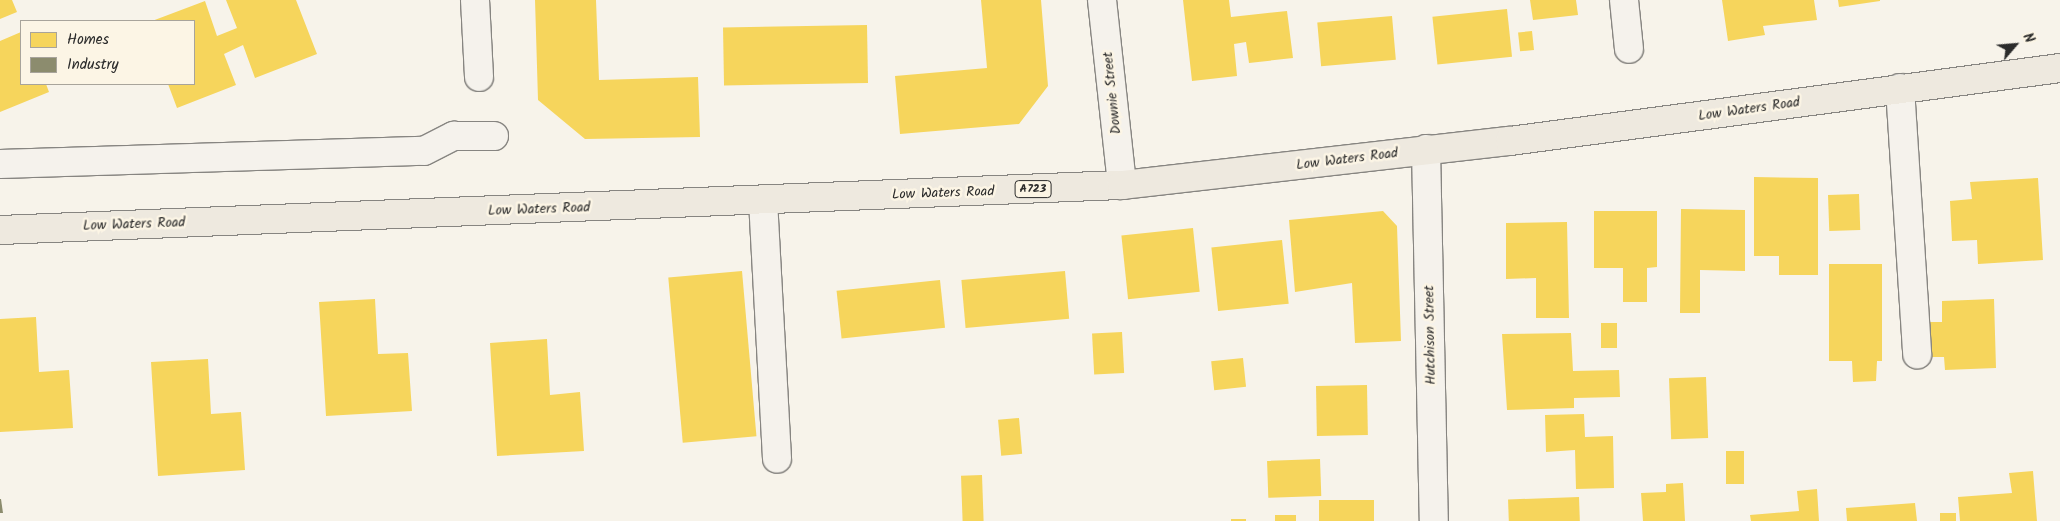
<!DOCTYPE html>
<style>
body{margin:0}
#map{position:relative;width:2060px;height:521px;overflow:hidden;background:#f7f3ea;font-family:Kalam,sans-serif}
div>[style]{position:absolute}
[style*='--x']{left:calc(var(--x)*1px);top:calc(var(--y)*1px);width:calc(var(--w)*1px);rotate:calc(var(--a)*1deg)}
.homes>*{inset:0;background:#f6d55c;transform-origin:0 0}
.industry>*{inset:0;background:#8c8c6e}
.roads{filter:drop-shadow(1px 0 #878581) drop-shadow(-1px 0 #878581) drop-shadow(0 1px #878581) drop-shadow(0 -1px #878581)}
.minor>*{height:28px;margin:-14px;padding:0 14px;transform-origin:14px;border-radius:14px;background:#f5f2ec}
.major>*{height:28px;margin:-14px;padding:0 14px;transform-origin:14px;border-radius:14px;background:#eee9df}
span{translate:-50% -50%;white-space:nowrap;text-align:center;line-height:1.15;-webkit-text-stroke:5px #fcf5e5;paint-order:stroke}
.shield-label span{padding:1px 4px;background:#fcf5e5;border:1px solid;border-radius:4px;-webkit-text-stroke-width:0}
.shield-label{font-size:12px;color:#2b2b2b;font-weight:700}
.street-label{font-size:14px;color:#2b2b2b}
.legend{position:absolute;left:20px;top:20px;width:175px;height:65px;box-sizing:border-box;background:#fcf5e5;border:1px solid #a8a49b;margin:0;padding:6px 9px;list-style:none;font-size:15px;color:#2b2b2b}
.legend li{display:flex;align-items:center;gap:10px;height:25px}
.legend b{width:25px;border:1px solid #a8a49b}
.north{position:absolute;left:1990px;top:20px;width:50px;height:50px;-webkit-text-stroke:4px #fcf5e5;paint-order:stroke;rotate:63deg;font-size:14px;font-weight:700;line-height:20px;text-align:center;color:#2b2b2b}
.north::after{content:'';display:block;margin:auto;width:18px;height:22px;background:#2b2b2b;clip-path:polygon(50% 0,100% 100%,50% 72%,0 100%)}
</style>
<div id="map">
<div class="homes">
<i style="clip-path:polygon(0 0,12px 0,17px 12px,0 19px)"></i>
<i style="clip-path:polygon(226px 0,296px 0,317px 54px,255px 78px,243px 45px,224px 54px,236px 85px,177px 108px,168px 84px,194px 84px,194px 21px,152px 21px,205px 1px,217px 36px,237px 28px)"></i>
<i style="clip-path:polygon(535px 0,596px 0,599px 80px,698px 77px,700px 137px,585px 139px,538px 100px)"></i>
<i style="clip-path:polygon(981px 0,1041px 0,1048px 86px,1019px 124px,900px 134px,895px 76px,987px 68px)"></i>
<i style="clip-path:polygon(1183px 0,1229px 0,1231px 17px,1287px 11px,1293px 58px,1249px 63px,1246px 42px,1234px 44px,1237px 76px,1192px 81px)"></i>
<i style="clip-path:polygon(1530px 0,1576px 0,1578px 15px,1533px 20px)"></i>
<i style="clip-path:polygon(1722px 0,1814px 0,1817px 20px,1763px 26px,1765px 35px,1728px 41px)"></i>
<i style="clip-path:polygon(1838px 0,1880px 0,1880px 1px,1839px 7px)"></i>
<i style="left:1507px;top:9px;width:48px;height:75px;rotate:84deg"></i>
<i style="left:1392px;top:16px;width:44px;height:75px;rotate:85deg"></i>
<i style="left:867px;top:25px;width:58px;height:144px;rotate:89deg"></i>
<i style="left:1532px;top:31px;width:19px;height:14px;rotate:84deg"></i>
<i style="clip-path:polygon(21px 32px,21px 84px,46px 84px,49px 92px,0 112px,0 41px)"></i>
<i style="clip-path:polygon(1754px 177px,1818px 178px,1818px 275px,1779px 275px,1779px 256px,1754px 256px)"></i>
<i style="clip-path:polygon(2038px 178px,2043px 260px,1978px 264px,1977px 240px,1952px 241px,1950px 201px,1972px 199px,1970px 182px)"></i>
<i style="left:1859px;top:194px;width:36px;height:31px;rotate:88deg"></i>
<i style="clip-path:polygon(1681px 209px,1745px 210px,1745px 271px,1700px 270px,1700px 313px,1680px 313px)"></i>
<i style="clip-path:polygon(1383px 211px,1397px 226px,1401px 341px,1355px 343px,1352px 283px,1295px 292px,1289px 220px)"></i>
<i style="clip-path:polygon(1594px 211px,1657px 211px,1657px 267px,1647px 268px,1647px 302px,1623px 302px,1623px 268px,1594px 268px)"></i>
<i style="clip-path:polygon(1567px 222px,1569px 318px,1536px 318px,1536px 278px,1506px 279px,1506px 223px)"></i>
<i style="left:1193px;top:228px;width:64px;height:72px;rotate:84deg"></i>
<i style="left:1282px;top:240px;width:64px;height:71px;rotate:84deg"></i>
<i style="clip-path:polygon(1829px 264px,1882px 264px,1882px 361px,1877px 361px,1876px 381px,1853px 382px,1852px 361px,1829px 361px)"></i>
<i style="left:742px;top:271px;width:166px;height:74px;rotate:85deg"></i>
<i style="left:1065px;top:271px;width:48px;height:104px;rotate:85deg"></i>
<i style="left:940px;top:280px;width:48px;height:104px;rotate:84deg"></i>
<i style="clip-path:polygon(375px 299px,378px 354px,408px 353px,412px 411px,326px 416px,319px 302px)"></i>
<i style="clip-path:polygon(1994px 299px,1996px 368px,1945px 370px,1944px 357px,1925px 357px,1924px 322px,1942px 322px,1942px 301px)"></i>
<i style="clip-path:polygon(36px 317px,39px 372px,69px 370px,73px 428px,0 432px,0 319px)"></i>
<i style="left:1601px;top:323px;width:16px;height:25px"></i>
<i style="left:1122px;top:332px;width:41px;height:30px;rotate:87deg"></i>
<i style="clip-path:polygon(1571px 333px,1573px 371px,1619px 370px,1620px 397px,1574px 398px,1574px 408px,1507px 410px,1502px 334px)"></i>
<i style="clip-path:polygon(547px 339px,550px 395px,580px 392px,584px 451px,497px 456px,490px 343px)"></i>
<i style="left:1243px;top:358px;width:29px;height:32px;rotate:84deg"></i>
<i style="clip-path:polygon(208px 359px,211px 414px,241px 412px,245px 470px,158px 476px,151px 362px)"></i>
<i style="left:1706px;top:377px;width:61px;height:37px;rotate:88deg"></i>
<i style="left:1367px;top:385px;width:50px;height:51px;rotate:89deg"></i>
<i style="clip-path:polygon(1584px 414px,1585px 437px,1613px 436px,1614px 488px,1576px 489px,1575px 450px,1546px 452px,1545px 415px)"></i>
<i style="left:1019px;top:418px;width:36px;height:21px;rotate:85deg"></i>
<i style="left:1726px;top:451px;width:18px;height:33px"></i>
<i style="left:1320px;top:459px;width:37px;height:53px;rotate:88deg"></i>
<i style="clip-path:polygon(2033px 471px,2037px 521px,1960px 521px,1958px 497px,2012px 493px,2009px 473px)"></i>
<i style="left:982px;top:475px;width:46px;height:21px;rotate:88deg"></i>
<i style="clip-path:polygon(1683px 483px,1685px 521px,1643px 521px,1641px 493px,1666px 492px,1666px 484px)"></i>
<i style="clip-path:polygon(1817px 489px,1819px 521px,1751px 521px,1750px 515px,1799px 511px,1797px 491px)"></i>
<i style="left:1579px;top:497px;width:24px;height:71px;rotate:88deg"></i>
<i style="left:1319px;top:500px;width:55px;height:21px"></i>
<i style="clip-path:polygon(1915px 503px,1917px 521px,1847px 521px,1846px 508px)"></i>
<i style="left:1940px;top:513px;width:16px;height:8px"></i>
<i style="left:1275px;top:515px;width:21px;height:6px"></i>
<i style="left:1231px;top:519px;width:15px;height:2px"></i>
</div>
<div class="industry">
<i style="clip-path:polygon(0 499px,1px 499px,3px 513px,0 513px)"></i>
</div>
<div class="roads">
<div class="minor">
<i style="--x:475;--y:0;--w:77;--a:87"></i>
<i style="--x:1102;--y:0;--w:186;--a:83.8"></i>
<i style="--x:1624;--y:0;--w:49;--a:84.2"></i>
<i style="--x:1900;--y:88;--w:267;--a:86.3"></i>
<i style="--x:1426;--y:149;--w:372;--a:88.8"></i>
<i style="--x:0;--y:164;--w:424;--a:-1.8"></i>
<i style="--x:424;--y:151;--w:34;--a:-27"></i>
<i style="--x:454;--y:136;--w:40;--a:0"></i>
<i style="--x:763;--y:200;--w:259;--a:86.9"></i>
</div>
<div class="major">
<i style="--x:0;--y:230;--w:1123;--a:-2.3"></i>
<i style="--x:1122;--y:185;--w:390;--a:-6.5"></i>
<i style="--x:1510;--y:141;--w:555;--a:-7.56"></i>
</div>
</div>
<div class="shield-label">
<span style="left:1033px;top:189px">A723</span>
</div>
<div class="street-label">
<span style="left:1112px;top:93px;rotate:-96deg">Downie Street</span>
<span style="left:1749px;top:109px;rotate:-8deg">Low Waters Road</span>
<span style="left:1347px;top:159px;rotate:-7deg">Low Waters Road</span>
<span style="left:943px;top:193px;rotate:-2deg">Low Waters Road</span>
<span style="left:539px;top:209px;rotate:-2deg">Low Waters Road</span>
<span style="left:134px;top:224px;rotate:-2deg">Low Waters Road</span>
<span style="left:1430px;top:335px;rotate:-91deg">Hutchison Street</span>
</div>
<ul class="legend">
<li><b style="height:14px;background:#f6d55c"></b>Homes</li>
<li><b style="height:14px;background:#8c8c6e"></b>Industry</li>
</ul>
<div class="north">N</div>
</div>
